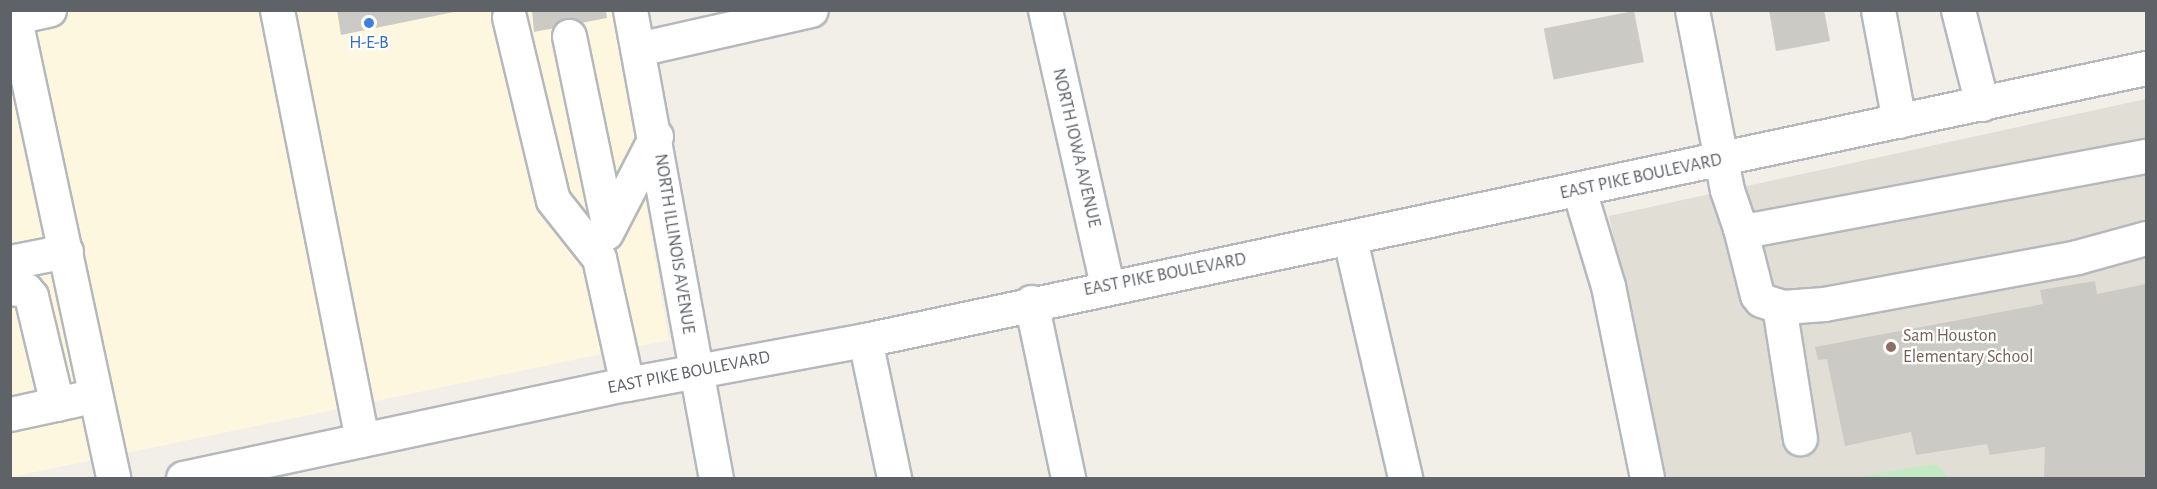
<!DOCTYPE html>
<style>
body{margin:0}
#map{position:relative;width:2157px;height:489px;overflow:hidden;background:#f1efe8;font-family:"Alegreya Sans",sans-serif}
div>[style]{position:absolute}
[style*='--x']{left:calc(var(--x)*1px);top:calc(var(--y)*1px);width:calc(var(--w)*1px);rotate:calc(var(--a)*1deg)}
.commercial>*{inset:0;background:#fef7e0}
.education>*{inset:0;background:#e1ded6}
.green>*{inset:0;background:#c5e8c5}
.building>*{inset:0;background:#cccac5;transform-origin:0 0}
.roads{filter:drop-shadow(2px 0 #b5b8bc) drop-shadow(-2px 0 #b5b8bc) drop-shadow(0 2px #b5b8bc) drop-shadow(0 -2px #b5b8bc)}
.minor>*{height:33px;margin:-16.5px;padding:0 16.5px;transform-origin:16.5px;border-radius:16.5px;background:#fff}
.dots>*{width:16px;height:16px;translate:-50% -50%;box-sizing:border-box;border:3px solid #fff;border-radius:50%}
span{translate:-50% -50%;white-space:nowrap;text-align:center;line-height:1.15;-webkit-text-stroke:4.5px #fff;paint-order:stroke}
.shop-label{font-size:18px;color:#366cbe}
.street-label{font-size:18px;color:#5f6368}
.education-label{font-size:18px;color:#785e54}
.left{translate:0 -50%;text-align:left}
.frame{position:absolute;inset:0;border:12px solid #5f6368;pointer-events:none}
</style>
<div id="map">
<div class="commercial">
<i style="clip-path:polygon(10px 11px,614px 11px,669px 340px,11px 477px)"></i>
</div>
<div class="education">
<i style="clip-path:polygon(2146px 99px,2146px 478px,1664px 478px,1609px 216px)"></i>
</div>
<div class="green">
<i style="clip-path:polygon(1937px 464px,1949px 478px,1861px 478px,1866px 475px)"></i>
</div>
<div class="building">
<i style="clip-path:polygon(337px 10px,454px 10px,454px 12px,341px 35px)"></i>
<i style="clip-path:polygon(532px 10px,606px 10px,607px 18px,534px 32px)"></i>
<i style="clip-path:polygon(1769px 10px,1824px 10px,1830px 41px,1776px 51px)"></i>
<i style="left:1634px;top:11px;width:52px;height:92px;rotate:79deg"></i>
<i style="clip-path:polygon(2095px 281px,2097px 294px,2146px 284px,2146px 478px,2044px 478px,2045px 447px,1990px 455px,1987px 444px,1916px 455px,1911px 432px,1845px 446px,1827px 359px,1818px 360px,1815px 347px,2043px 304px,2040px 290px)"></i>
</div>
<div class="roads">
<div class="minor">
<i style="--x:13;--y:10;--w:479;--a:77.9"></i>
<i style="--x:277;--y:10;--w:438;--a:78.8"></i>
<i style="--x:630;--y:10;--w:476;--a:79.6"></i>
<i style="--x:1045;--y:10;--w:283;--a:77.3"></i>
<i style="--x:1692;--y:10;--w:183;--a:79"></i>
<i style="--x:1727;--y:190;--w:40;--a:71.1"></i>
<i style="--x:1740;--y:228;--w:15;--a:4"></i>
<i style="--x:1755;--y:229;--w:398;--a:-10.6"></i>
<i style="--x:1878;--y:10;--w:113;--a:79.3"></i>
<i style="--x:1958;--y:10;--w:97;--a:75.7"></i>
<i style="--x:509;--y:17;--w:188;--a:76.5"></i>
<i style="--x:553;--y:200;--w:74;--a:51.6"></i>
<i style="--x:599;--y:258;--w:129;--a:77.5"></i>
<i style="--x:10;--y:18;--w:40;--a:-12"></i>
<i style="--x:569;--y:36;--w:193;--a:78.3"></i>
<i style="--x:638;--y:49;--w:177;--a:-12.7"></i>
<i style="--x:1579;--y:190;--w:100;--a:73.2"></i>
<i style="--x:1608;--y:286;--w:196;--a:78.5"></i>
<i style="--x:1740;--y:228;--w:69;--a:75.8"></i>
<i style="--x:1757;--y:295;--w:6;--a:51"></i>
<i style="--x:1761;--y:300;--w:23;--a:18"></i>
<i style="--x:1783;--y:307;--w:41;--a:-4.2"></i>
<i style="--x:1824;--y:304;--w:257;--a:-10.5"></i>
<i style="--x:2077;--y:257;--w:72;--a:-15.4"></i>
<i style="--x:606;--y:233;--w:109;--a:-62.7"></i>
<i style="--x:1350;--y:239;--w:245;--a:77"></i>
<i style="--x:10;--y:262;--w:57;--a:-11.1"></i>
<i style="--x:10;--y:288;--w:16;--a:7"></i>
<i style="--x:26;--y:290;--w:8;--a:50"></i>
<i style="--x:31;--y:296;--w:111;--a:76.5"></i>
<i style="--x:1031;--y:302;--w:180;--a:78.1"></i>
<i style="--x:1779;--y:306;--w:134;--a:81"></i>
<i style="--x:865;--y:340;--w:141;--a:78.1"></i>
<i style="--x:10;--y:414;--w:71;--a:-12.3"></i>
<i style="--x:183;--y:478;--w:454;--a:-12"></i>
<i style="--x:627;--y:384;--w:242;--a:-10.5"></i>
<i style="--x:865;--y:340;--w:1310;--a:-11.99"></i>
</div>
</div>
<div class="dots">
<i style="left:369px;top:23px;background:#3f7fe0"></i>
<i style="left:1891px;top:347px;background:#8d6e63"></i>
</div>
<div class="shop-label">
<span style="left:369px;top:43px">H-E-B</span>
</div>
<div class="street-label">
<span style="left:1076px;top:148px;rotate:77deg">NORTH IOWA AVENUE</span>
<span style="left:1641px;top:177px;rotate:-12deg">EAST PIKE BOULEVARD</span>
<span style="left:674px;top:244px;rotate:81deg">NORTH ILLINOIS AVENUE</span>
<span style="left:1165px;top:275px;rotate:-11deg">EAST PIKE BOULEVARD</span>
<span style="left:689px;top:373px;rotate:-11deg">EAST PIKE BOULEVARD</span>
</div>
<div class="education-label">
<span class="left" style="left:1903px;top:347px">Sam Houston<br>Elementary School</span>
</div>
<div class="frame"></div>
</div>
